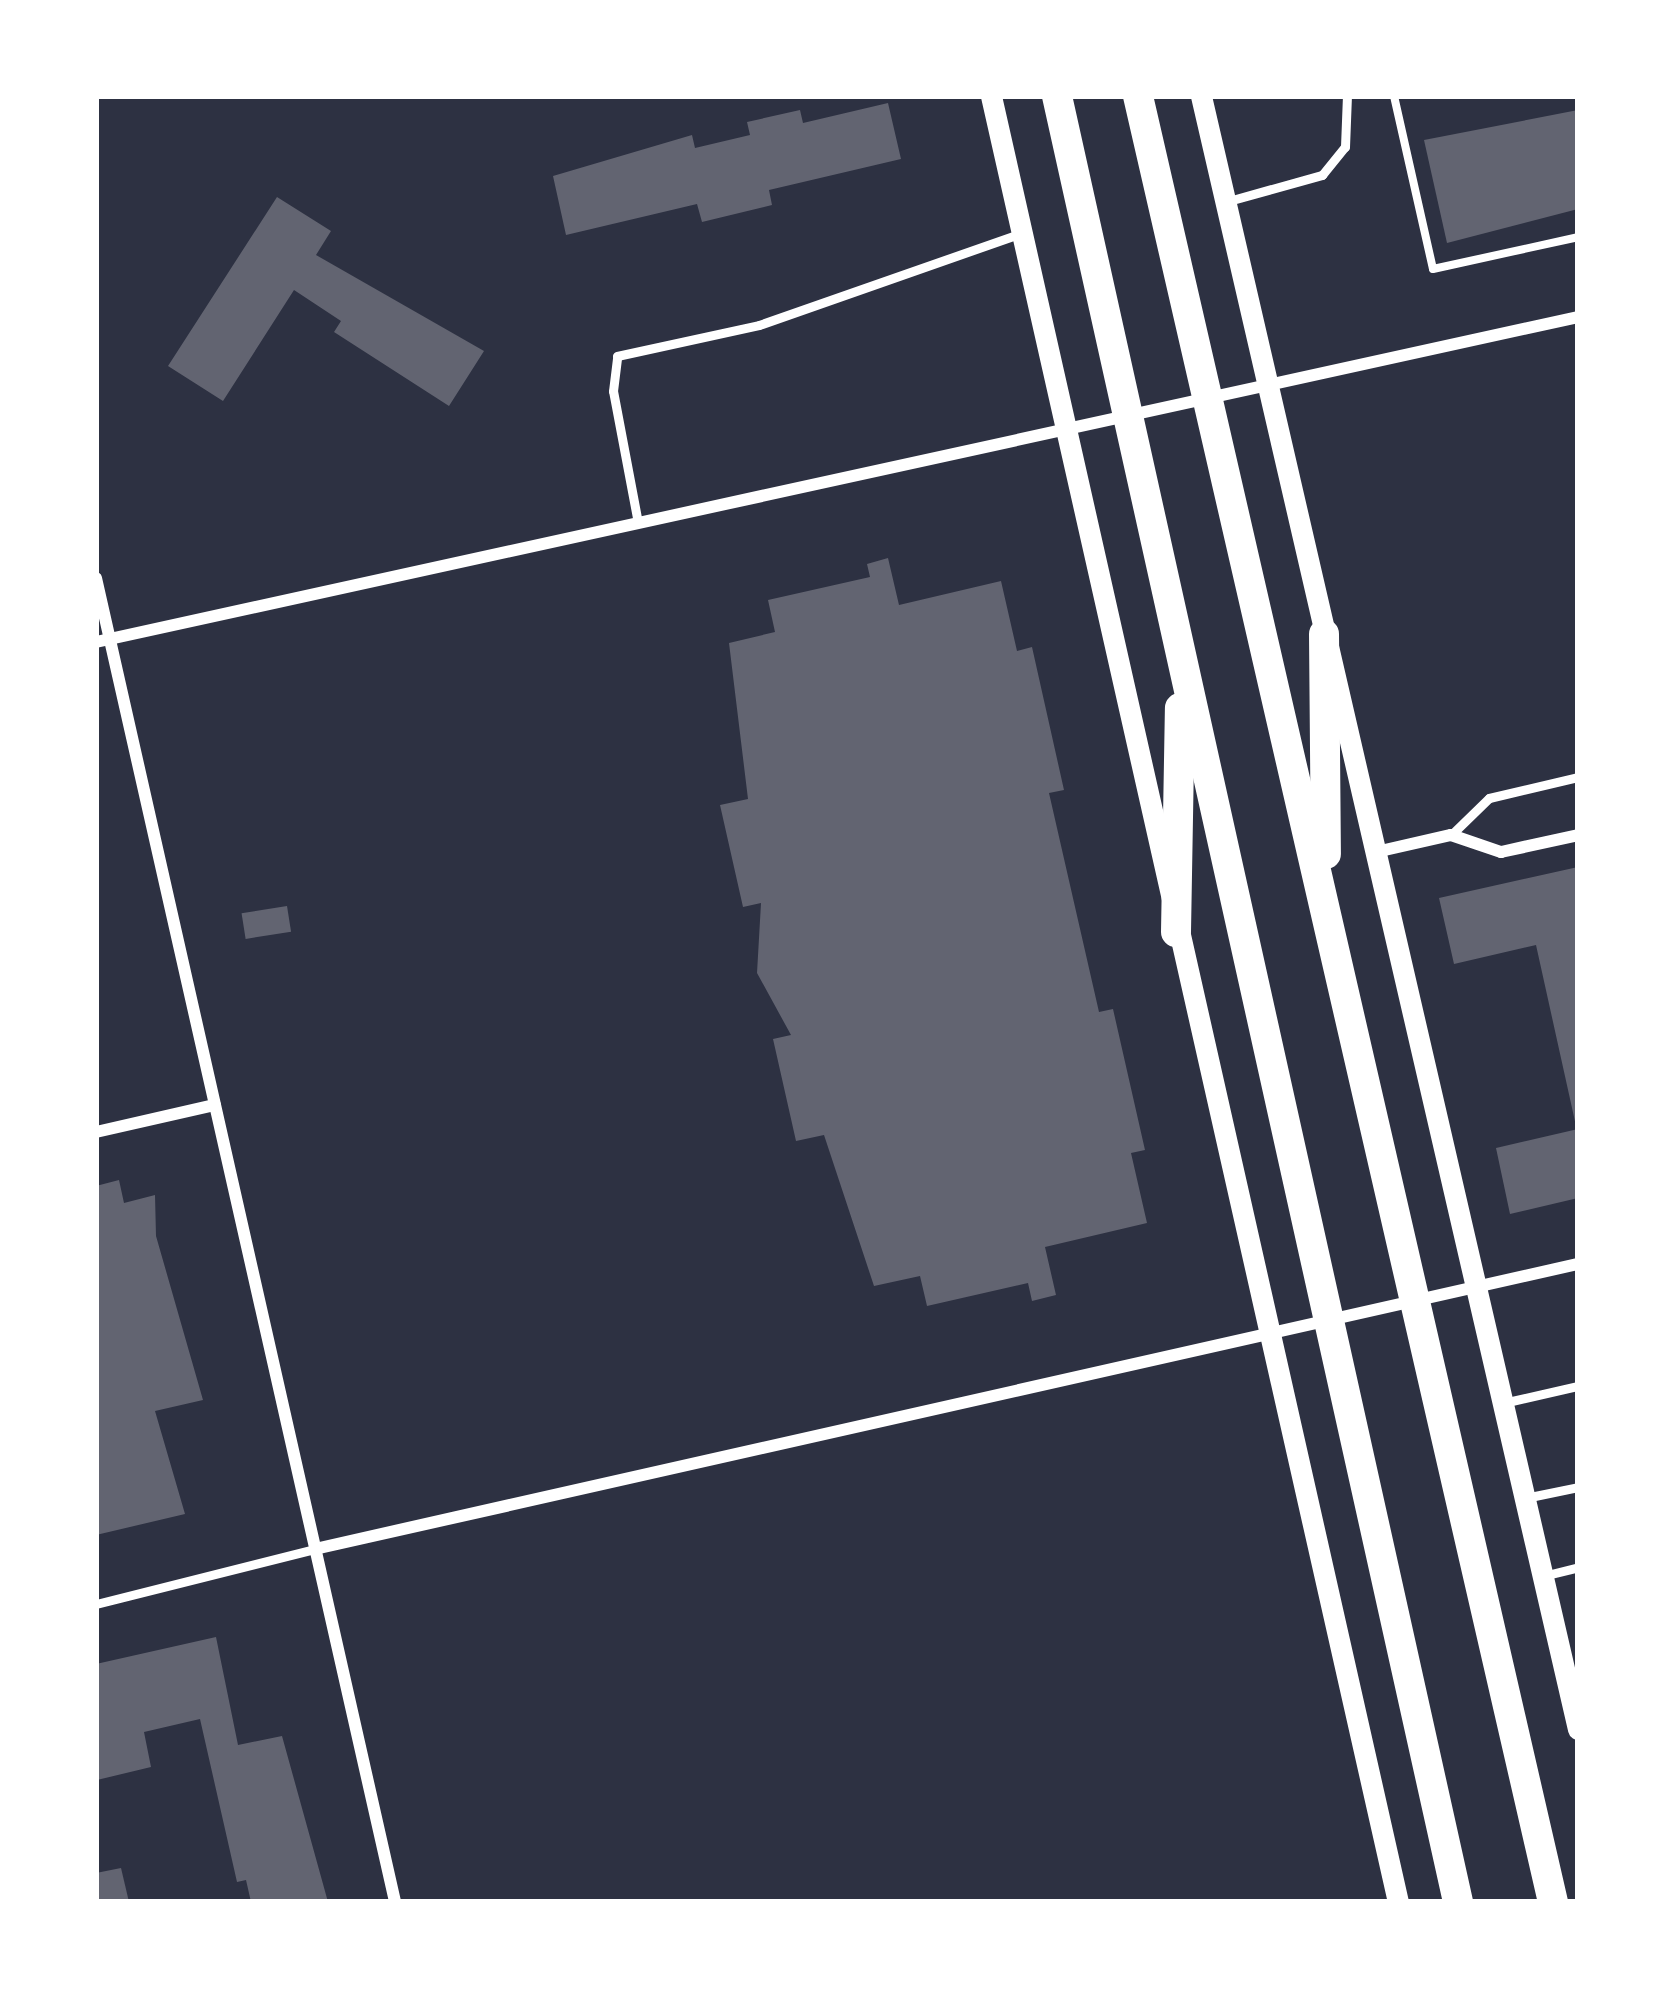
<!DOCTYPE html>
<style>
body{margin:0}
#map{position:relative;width:1674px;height:1998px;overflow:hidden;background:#2d3142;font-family:"Public Sans",sans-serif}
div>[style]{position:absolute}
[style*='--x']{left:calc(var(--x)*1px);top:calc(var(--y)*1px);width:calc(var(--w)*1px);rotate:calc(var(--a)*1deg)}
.building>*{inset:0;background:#626471;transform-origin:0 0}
.path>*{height:8px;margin:-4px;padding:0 4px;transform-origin:4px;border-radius:4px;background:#fff}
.service>*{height:9px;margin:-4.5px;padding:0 4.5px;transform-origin:4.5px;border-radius:4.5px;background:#fff}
.minor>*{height:12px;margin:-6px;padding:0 6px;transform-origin:6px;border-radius:6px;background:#fff}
.tertiary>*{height:21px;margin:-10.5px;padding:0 10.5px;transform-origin:10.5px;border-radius:10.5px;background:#fff}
.trunk>*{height:30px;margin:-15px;padding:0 15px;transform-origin:15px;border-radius:15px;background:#fff}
span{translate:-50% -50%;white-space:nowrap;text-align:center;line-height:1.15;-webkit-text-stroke:10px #fff;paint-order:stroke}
.frame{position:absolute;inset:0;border:99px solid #fff;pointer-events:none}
</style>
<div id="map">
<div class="building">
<i style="clip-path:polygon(888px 103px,901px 159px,769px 190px,772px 205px,702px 222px,697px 204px,566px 235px,553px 176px,692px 135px,695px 148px,750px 135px,747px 122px,800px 110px,803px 123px)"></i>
<i style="clip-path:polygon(1578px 110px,1578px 209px,1447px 243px,1424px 140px)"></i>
<i style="clip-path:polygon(277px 197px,331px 231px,316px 255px,484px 351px,449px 406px,334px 332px,341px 321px,294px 290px,223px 401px,168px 366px)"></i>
<i style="clip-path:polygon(888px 558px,899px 605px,1001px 581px,1017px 651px,1032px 647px,1064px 790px,1049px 793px,1099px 1012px,1113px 1009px,1145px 1150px,1131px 1153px,1147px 1223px,1045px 1247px,1056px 1295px,1032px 1301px,1028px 1283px,927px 1306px,920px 1276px,874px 1286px,824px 1135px,796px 1141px,773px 1039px,791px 1035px,757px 973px,761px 903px,743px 907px,720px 805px,748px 799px,729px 643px,775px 632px,768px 600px,870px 577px,867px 564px)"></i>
<i style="clip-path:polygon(1578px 867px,1578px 1125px,1576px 1126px,1536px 945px,1454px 964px,1439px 898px)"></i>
<i style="left:287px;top:906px;width:26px;height:46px;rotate:81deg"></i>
<i style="clip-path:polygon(1578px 1129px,1578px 1198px,1510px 1214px,1496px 1148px)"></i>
<i style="clip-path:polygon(119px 1180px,124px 1203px,155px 1195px,156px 1236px,203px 1400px,155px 1411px,185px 1514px,96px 1535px,96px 1186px)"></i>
<i style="clip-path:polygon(216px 1637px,238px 1745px,282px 1736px,328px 1902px,251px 1902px,246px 1880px,237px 1882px,200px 1719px,144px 1732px,151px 1767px,97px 1780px,96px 1664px)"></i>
<i style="clip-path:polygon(121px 1868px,129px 1902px,96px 1902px,96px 1873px)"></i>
</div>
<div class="path">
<i style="--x:1394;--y:96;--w:177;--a:77.3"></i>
<i style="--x:1433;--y:269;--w:148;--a:-12.4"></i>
</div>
<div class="service">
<i style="--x:1225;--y:202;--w:101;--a:-15.6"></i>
<i style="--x:1322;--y:175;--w:36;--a:-51"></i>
<i style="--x:1345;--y:147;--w:51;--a:-87.8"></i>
<i style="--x:638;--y:523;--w:134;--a:-100.7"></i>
<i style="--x:613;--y:391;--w:35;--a:-83"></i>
<i style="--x:617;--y:356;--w:145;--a:-12.3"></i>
<i style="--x:759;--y:325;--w:278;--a:-19.3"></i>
<i style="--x:1451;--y:835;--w:53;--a:-44.2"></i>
<i style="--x:1489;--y:798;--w:91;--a:-13.3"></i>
<i style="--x:1503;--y:1403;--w:77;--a:-12.8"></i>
<i style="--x:1525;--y:1498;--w:54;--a:-11.7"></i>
<i style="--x:1543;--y:1576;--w:36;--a:-14"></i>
<i style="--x:96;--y:1604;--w:226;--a:-14.1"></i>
</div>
<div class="minor">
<i style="--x:96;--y:578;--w:1357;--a:77.27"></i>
<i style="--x:96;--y:642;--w:1517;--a:-12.37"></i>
<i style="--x:1376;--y:852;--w:77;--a:-12.8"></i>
<i style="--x:1451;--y:835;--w:53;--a:18.8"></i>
<i style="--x:1501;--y:852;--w:79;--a:-12.4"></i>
<i style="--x:96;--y:1132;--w:122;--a:-12.8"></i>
<i style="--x:315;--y:1549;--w:1295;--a:-12.72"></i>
</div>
<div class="tertiary">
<i style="--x:991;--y:96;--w:1851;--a:77.3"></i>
<i style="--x:1201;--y:96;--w:1676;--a:77"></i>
</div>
<div class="trunk">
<i style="--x:1057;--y:96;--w:1850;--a:77.48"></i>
<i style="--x:1138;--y:96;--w:1853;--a:77.06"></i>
<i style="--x:1324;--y:634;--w:220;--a:89.5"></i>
<i style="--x:1176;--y:932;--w:224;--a:-89"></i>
</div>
<div class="frame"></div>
</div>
